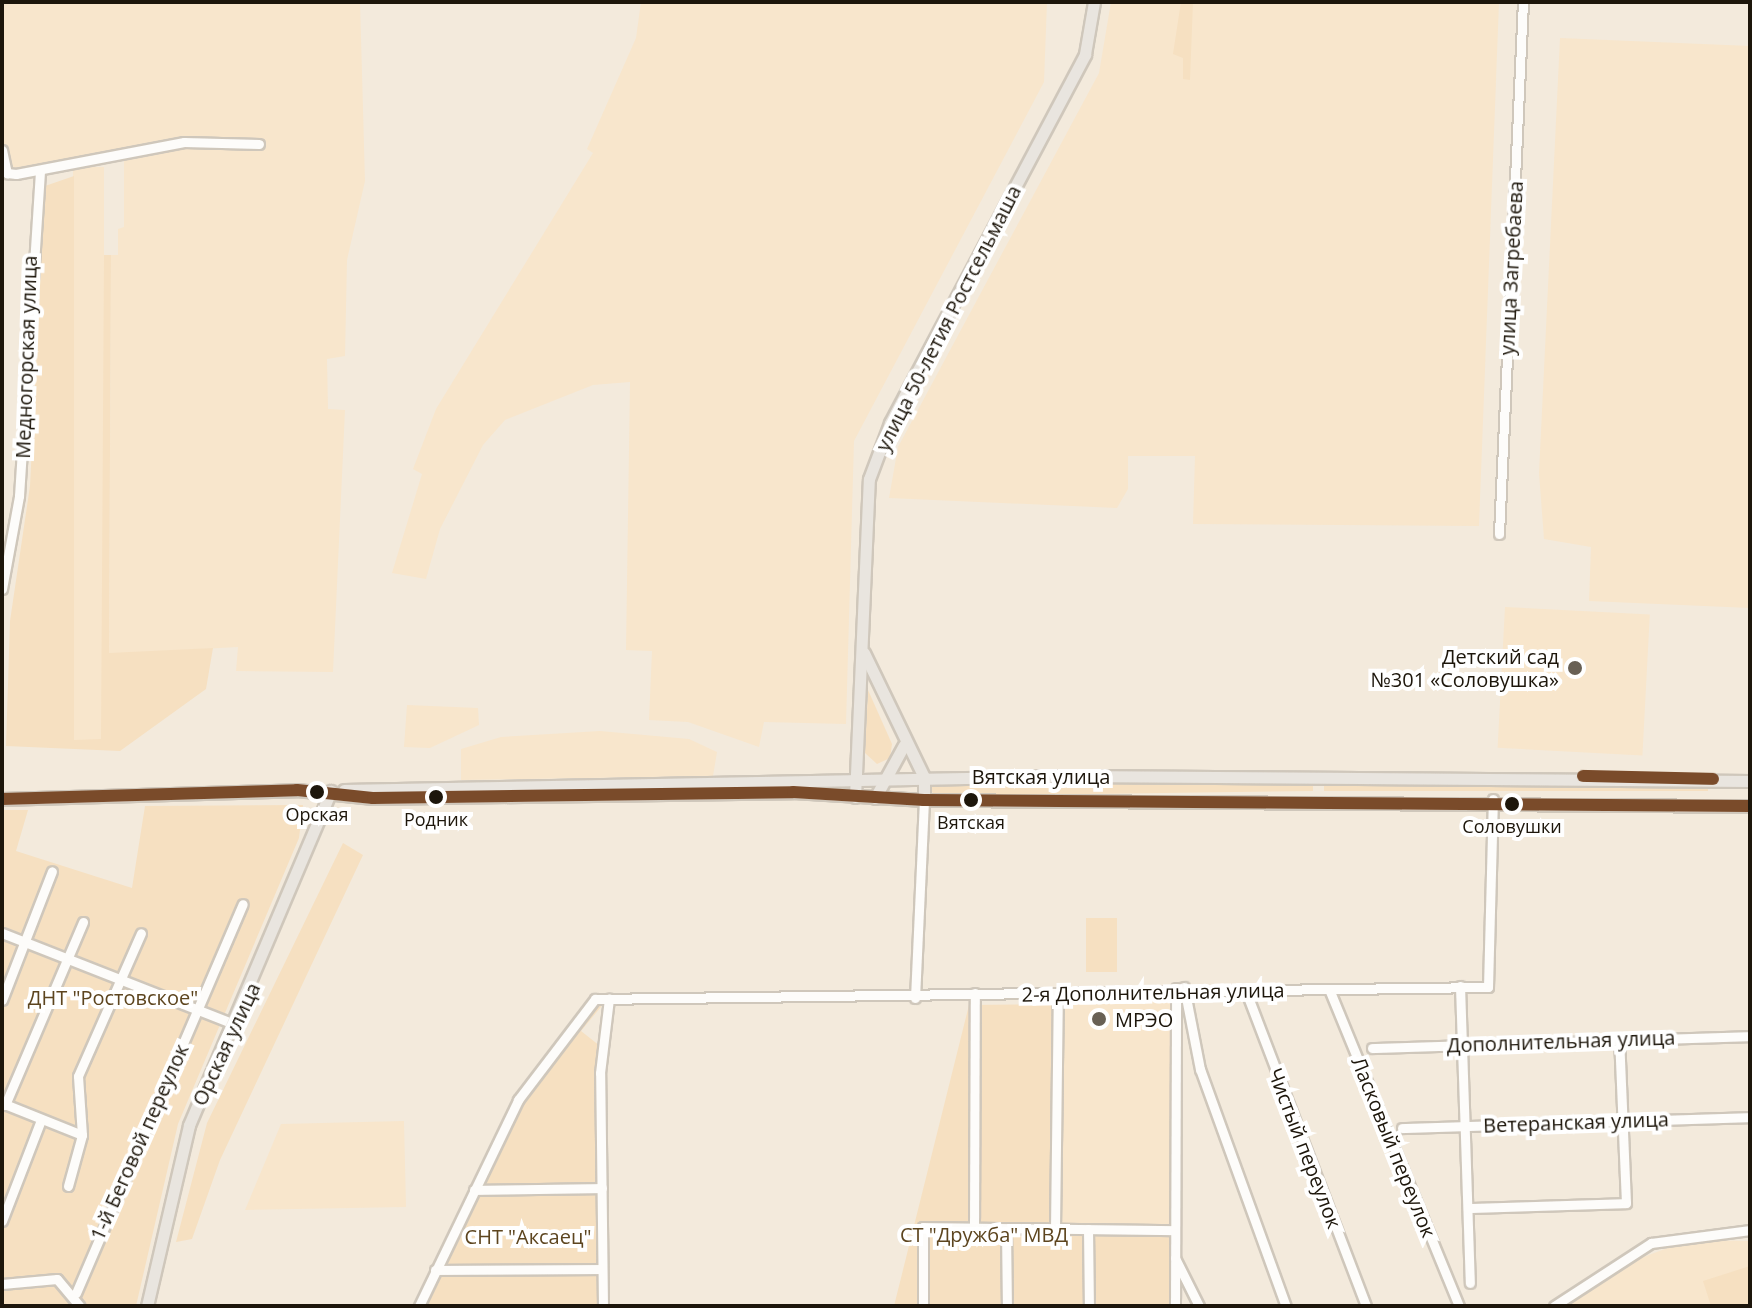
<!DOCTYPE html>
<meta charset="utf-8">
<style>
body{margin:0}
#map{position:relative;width:1752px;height:1308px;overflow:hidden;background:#f3eadc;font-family:"Open Sans",sans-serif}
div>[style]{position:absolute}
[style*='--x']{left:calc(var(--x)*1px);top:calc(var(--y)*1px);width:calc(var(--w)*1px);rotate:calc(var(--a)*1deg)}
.built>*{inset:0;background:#f8e6cc;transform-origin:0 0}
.green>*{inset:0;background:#f6e0c1;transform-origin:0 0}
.roads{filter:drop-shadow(2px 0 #cfc7bb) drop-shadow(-2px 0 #cfc7bb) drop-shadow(0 2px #cfc7bb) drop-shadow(0 -2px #cfc7bb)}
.minor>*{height:9px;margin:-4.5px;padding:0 4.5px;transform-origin:4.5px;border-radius:4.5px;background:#fdfcfa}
.major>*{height:11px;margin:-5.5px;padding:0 5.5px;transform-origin:5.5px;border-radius:5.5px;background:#e9e5df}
.bus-1>*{height:12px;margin:-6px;padding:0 6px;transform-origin:6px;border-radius:6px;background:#7a4b2a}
.dots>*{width:22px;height:22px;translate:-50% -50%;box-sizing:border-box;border:4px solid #fff;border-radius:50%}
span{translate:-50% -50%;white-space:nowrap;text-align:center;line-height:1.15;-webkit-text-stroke:8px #fff;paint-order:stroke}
.bus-label{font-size:18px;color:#1d160b}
.street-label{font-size:20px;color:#1d160b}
.poi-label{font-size:20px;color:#1d160b}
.right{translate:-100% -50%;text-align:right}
.left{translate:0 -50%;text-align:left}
.park-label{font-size:20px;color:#5d451f}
.frame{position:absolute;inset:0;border:4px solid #1d160b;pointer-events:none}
</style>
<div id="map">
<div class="built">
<i style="clip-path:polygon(2px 2px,360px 2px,365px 181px,347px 260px,345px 356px,327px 359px,328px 409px,345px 410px,333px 672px,236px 671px,238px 647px,109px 654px,111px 255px,118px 255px,118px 229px,124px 227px,124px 152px,14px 177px,2px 151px)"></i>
<i style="clip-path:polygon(641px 2px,1047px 2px,1044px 82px,854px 441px,846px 724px,764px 722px,759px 747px,688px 722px,649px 720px,652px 651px,626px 650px,630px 382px,593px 385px,505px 420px,483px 445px,440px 529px,426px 579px,392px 573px,422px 474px,413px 469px,436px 409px,593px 153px,587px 149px,636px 38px)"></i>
<i style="clip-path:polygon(1111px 2px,1499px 2px,1479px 526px,1193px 524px,1195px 456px,1128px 456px,1128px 489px,1117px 508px,889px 498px,898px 447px,1099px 73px)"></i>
<i style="clip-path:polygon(1560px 38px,1750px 46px,1750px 608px,1589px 601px,1591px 547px,1544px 539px,1539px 473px)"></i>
<i style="left:104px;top:167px;width:573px;height:31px;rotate:90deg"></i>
<i style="left:1505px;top:607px;width:145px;height:141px;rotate:3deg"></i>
<i style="clip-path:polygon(407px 705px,478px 708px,479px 725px,430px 748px,404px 747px)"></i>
<i style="clip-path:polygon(600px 731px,689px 739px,717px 752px,713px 776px,461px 780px,461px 749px,501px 737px)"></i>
<i style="clip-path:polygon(1174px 994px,1170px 1230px,1054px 1229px,1055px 1004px,1135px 1003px,1135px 995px)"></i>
<i style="clip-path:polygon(404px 1121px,406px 1207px,245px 1210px,281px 1124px)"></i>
<i style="clip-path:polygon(1689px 1240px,1750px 1241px,1750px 1306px,1568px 1306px,1630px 1262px)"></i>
</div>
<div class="green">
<i style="clip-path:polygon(1181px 2px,1193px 2px,1190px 80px,1183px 79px,1183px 58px,1173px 54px)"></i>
<i style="clip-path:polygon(74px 176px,74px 740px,101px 739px,104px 255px,111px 255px,109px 653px,213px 648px,206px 689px,120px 751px,6px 746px,10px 621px,30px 486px,45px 186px)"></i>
<i style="clip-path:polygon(868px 690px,892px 744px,890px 758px,877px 764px,865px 753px)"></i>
<i style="clip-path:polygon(1313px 781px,1313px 791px,937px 796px,928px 789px,934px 782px)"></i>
<i style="left:1324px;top:781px;width:384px;height:10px"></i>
<i style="clip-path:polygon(303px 805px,299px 838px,178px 1124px,136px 1306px,2px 1306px,2px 810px,28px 810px,16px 851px,132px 888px,145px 806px)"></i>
<i style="clip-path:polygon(343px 843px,363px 855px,220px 1160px,192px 1239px,176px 1242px,207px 1123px)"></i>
<i style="left:1086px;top:918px;width:31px;height:54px"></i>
<i style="clip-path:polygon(596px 1001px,605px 1002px,581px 1031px,600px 1046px,598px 1306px,416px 1306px,501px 1127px)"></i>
<i style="clip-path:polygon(1055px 1004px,1054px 1229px,1170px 1230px,1170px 1306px,894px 1306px,969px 1005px)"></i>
<i style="clip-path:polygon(1750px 1266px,1750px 1306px,1711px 1306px,1703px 1281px)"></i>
</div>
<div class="roads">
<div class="minor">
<i style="--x:2;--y:150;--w:24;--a:78"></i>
<i style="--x:7;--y:173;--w:9;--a:6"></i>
<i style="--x:16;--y:174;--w:171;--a:-10.8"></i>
<i style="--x:184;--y:142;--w:75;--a:1.5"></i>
<i style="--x:1499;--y:534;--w:533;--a:-87.42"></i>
<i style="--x:2;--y:589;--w:95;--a:-79.6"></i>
<i style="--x:19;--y:496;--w:326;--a:-86.3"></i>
<i style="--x:2;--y:933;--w:252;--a:21.4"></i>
<i style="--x:1460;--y:986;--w:297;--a:88.1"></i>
<i style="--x:1184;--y:987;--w:84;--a:79"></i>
<i style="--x:1200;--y:1069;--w:252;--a:70.1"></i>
<i style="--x:1245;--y:989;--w:339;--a:69.1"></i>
<i style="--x:1329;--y:989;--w:343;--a:67.7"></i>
<i style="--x:915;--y:998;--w:198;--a:-87.4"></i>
<i style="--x:2;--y:1000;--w:138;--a:-68.8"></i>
<i style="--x:1372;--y:1048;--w:378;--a:-1.8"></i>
<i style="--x:2;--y:1103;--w:86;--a:21.8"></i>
<i style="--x:5;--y:1105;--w:199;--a:-66.9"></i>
<i style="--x:1402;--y:1128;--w:348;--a:-1.8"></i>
<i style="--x:68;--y:1186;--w:53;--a:-74.6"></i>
<i style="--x:82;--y:1135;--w:59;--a:-93.9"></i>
<i style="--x:78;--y:1076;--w:156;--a:-66.2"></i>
<i style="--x:474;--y:1190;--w:128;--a:-0.9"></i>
<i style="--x:1468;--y:1208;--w:158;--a:-1.8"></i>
<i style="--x:1626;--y:1203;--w:164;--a:-92.4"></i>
<i style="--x:2;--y:1221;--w:108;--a:-68.9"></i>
<i style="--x:974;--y:1228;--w:235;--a:-89.8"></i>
<i style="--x:1006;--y:1229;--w:77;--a:89.3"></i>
<i style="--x:1055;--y:1229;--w:233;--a:-89.3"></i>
<i style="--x:1088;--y:1229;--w:77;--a:89.3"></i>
<i style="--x:1175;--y:1258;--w:54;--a:63.4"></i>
<i style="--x:435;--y:1270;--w:167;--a:-0.3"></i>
<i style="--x:2;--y:1284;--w:55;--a:-5.2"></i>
<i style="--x:57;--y:1279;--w:35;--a:50"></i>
<i style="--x:76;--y:1293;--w:423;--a:-66.8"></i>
<i style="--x:419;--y:1306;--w:229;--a:-64.3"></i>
<i style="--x:518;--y:1100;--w:127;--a:-52.7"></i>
<i style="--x:595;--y:999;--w:893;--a:-0.77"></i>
<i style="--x:1488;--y:987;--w:188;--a:-88.5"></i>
<i style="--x:603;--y:1306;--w:233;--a:-90.7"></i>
<i style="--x:600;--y:1073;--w:75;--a:-83.1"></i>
<i style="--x:923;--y:1306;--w:79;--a:-90"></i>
<i style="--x:923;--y:1227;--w:252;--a:0.7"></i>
<i style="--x:1175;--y:1306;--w:318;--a:-89.8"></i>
<i style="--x:1554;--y:1306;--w:116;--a:-33"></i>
<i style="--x:1651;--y:1243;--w:100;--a:-7.5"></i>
</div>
<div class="major">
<i style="--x:864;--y:653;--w:138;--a:64.2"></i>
<i style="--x:924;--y:777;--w:23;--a:90"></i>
<i style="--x:344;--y:790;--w:728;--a:-1.1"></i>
<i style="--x:1072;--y:776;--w:678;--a:0.42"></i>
<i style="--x:855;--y:797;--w:318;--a:-87.5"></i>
<i style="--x:869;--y:479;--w:60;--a:-69.4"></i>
<i style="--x:890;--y:423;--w:417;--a:-62.1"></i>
<i style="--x:1085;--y:54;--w:53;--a:-80.2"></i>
<i style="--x:875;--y:798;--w:60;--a:-61.3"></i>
<i style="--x:2;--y:799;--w:295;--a:-1.7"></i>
<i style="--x:297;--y:790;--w:76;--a:6"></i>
<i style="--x:373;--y:798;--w:420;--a:-0.8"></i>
<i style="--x:793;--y:792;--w:131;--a:3.5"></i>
<i style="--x:924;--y:800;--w:826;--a:0.42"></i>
<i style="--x:147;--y:1306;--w:186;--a:-76.9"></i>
<i style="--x:189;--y:1125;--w:363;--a:-67"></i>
</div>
</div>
<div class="bus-1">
<i style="--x:1583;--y:776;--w:130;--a:1.3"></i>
<i style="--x:2;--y:799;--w:295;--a:-1.7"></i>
<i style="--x:297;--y:790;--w:76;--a:6"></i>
<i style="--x:373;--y:798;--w:420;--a:-0.8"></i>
<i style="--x:793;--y:792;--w:131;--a:3.5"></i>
<i style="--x:924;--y:800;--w:826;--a:0.42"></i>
</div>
<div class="dots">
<i style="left:1575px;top:668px;background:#686054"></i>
<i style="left:317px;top:792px;background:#1d160b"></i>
<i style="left:436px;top:797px;background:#1d160b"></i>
<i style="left:971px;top:800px;background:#1d160b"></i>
<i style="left:1512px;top:804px;background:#1d160b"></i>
<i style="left:1099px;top:1019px;background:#686054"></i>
</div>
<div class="bus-label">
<span style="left:317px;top:814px">Орская</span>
<span style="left:436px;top:819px">Родник</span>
<span style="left:971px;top:822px">Вятская</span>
<span style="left:1512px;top:826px">Соловушки</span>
</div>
<div class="street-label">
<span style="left:1511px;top:268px;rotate:-87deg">улица Загребаева</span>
<span style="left:948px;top:318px;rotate:-63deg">улица 50-летия Ростсельмаша</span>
<span style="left:26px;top:357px;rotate:-88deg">Медногорская улица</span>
<span style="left:1041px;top:776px">Вятская улица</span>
<span style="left:1153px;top:992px;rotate:-1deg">2-я Дополнительная улица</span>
<span style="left:1561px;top:1041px;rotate:-2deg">Дополнительная улица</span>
<span style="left:226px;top:1044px;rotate:-65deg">Орская улица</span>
<span style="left:1576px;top:1122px;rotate:-2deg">Ветеранская улица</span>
<span style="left:139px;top:1142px;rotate:-66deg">1-й Беговой переулок</span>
<span style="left:1394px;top:1147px;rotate:68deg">Ласковый переулок</span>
<span style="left:1305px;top:1148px;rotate:69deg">Чистый переулок</span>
</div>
<div class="poi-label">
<span class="right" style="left:1559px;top:668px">Детский сад<br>№301 «Соловушка»</span>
<span class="left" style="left:1115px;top:1019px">МРЭО</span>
</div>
<div class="park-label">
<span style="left:113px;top:997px">ДНТ "Ростовское"</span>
<span style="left:984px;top:1234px">СТ "Дружба" МВД</span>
<span style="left:528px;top:1236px">СНТ "Аксаец"</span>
</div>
<div class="frame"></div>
</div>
